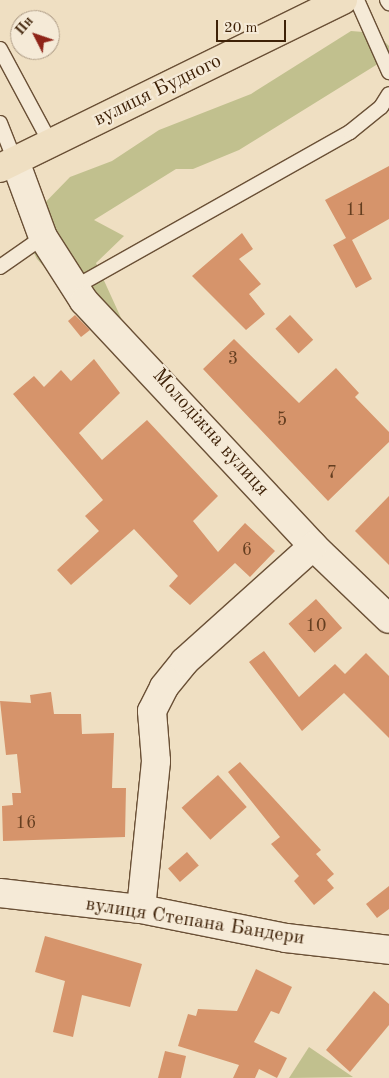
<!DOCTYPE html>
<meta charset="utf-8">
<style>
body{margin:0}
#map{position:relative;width:389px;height:1078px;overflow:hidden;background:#efdfc2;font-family:"Old Standard TT",serif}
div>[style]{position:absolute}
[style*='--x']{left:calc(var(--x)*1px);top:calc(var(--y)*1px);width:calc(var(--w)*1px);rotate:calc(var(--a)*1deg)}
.green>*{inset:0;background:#c1c08e}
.building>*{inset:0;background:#d6946b;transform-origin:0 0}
.roads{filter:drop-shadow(1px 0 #6a5036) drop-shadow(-1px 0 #6a5036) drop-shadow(0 1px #6a5036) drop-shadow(0 -1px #6a5036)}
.service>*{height:14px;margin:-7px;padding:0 7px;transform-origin:7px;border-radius:7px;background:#f5ead7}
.minor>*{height:28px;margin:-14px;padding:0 14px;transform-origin:14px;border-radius:14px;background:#f5ead7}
.trunk>*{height:28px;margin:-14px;padding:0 14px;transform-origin:14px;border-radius:14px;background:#efdfc2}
span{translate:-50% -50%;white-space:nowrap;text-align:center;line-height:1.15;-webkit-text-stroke:4.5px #f5ead7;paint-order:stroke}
.number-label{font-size:18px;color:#643e20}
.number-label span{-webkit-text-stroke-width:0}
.street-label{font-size:20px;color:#3e2107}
.north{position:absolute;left:10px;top:10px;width:50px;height:50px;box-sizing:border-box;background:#f5ead7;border:1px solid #ac9a84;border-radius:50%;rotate:311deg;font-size:14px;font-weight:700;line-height:20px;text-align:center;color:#3e2107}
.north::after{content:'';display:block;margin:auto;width:18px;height:22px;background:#8f2418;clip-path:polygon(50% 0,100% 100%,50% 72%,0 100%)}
.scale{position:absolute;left:216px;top:20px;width:70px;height:22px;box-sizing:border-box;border:2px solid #3e2107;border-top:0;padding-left:6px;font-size:15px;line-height:18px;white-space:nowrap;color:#3e2107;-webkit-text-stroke:4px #f5ead7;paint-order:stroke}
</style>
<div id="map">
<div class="green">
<i style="clip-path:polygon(351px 31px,376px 33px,389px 46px,389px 57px,239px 150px,193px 169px,176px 169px,94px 220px,124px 236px,96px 263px,127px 331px,70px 280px,47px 270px,37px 259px,26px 238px,34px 214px,70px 177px,112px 161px,159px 130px,251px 94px)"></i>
<i style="clip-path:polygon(309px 1047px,353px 1077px,289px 1078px)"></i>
</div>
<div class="building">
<i style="clip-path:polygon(389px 166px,389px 219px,352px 240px,372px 279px,356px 288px,333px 245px,346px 238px,325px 200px)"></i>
<i style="clip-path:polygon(242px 233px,253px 249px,239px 259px,261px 284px,249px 294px,265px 314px,246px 330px,192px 276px)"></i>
<i style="clip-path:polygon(75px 315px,90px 330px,81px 337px,68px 321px)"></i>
<i style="left:290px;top:315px;width:34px;height:20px;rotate:47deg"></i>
<i style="clip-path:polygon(234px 339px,299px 403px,336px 368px,359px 393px,355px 397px,389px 432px,389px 442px,328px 501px,203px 369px)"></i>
<i style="clip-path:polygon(94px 359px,120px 393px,79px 433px,102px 460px,147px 420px,218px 496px,193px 521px,218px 552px,245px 523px,275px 551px,250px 577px,235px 563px,190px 605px,169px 586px,178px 576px,134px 529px,71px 585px,57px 570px,99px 531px,85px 516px,103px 500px,13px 394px,34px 376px,44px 387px,61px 370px,71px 381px)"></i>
<i style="clip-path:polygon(389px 496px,389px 565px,355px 531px)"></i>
<i style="left:316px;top:599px;width:39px;height:37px;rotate:48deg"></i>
<i style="clip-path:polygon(264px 651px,299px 697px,335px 664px,345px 674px,366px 653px,389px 676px,389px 738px,344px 693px,302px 731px,249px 662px)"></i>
<i style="clip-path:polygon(51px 692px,54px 714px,81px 714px,82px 734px,114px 733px,112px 788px,126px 788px,125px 837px,3px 841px,2px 806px,13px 805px,12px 793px,21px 793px,17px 754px,6px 755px,0 701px,31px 703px,30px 695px)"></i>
<i style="clip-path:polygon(240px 762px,321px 850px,316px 854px,334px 874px,327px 880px,334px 888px,314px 905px,294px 881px,299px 876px,271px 844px,280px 837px,228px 772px)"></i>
<i style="left:218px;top:775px;width:43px;height:49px;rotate:48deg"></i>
<i style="left:187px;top:852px;width:18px;height:25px;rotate:49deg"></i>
<i style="clip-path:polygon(389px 886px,389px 909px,377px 918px,366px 904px)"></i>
<i style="clip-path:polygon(45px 936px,142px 964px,130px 1007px,82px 995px,73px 1037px,53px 1032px,65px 981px,35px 972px)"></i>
<i style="clip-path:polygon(256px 969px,292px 987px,279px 1014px,271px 1011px,254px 1042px,287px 1058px,277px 1078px,259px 1069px,255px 1078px,233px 1078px,239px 1065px,178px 1046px,188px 1014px,196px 1016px,198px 1009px,237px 1011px)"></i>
<i style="clip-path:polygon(374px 991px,389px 1004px,389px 1025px,350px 1072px,326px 1050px)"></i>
<i style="clip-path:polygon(165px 1051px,186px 1056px,181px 1078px,158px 1078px)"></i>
</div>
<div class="roads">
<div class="service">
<i style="--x:357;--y:0;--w:79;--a:66"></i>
<i style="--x:387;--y:0;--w:4;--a:56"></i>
<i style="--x:0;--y:49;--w:108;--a:61.8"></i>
<i style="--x:0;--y:123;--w:41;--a:68.5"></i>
<i style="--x:0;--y:267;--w:52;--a:-34.9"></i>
<i style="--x:75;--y:287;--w:316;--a:-29.4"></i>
<i style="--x:350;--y:132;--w:40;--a:-39"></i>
<i style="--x:381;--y:107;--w:15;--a:-58"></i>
</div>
<div class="minor">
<i style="--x:15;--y:161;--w:81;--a:69.8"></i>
<i style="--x:43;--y:237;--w:76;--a:57.4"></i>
<i style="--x:84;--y:301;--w:335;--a:46.9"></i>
<i style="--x:313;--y:546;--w:105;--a:43.8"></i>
<i style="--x:0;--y:893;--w:142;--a:6.5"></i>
<i style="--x:141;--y:909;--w:148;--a:11.3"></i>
<i style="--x:286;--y:938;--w:104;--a:6.6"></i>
<i style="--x:141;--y:909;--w:149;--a:-84.2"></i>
<i style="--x:156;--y:761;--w:50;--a:-94.6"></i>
<i style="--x:152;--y:711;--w:27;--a:-63"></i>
<i style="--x:164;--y:687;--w:33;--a:-51"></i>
<i style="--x:185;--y:661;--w:172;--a:-41.9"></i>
</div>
<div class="trunk">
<i style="--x:0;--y:168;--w:382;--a:-26.1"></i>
</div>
</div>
<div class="number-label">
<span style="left:356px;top:210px">11</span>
<span style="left:233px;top:359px">3</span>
<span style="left:282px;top:420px">5</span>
<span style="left:332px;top:473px">7</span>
<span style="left:247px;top:550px">6</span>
<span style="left:316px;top:626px">10</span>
<span style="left:26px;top:823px">16</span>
</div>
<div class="street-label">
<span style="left:158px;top:91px;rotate:-26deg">вулиця Будного</span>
<span style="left:210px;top:433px;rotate:48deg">Молодіжна вулиця</span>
<span style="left:195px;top:922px;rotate:9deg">вулиця Степана Бандери</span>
</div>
<div class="north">Пн</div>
<div class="scale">20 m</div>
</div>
